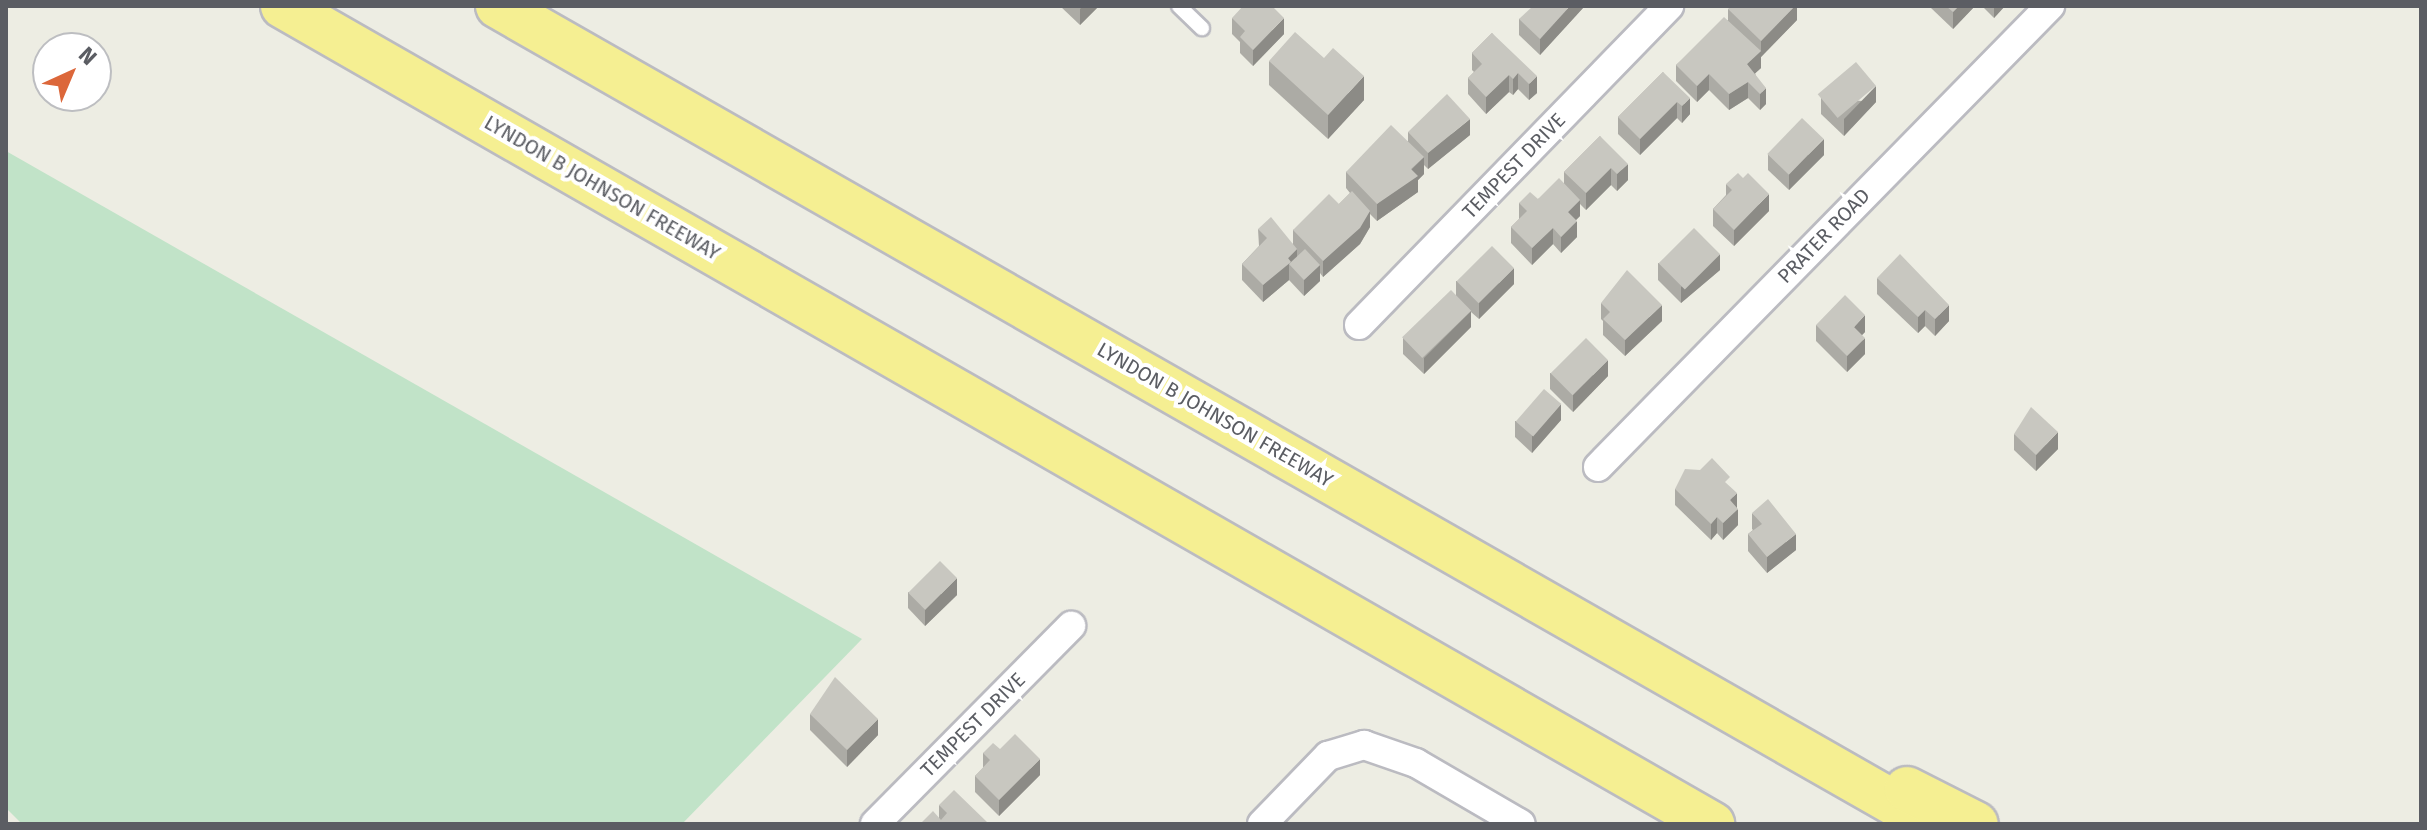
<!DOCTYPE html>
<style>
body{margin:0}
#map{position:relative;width:2427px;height:830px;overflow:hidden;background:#edede3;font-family:"Fira Sans",sans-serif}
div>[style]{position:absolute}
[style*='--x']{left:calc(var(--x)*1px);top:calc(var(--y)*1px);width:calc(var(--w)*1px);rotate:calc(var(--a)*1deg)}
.green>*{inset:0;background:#c1e3c8}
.roads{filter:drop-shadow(2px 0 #bbbbc1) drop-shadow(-2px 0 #bbbbc1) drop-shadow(0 2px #bbbbc1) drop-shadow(0 -2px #bbbbc1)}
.service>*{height:14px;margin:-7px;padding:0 7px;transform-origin:7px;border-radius:7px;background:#fff}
.minor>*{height:28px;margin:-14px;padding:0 14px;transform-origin:14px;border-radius:14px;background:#fff}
.motorway>*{height:44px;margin:-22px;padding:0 22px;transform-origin:22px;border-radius:22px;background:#f5ef92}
.wall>*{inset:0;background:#acaba5}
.shaded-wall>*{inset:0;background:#8c8b86}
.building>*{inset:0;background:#c8c7c0;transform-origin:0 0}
span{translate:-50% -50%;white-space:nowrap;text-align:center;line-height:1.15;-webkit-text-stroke:8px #fff;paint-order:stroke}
.street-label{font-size:20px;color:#5b5d63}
.frame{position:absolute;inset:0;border:8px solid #5b5d63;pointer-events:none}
.north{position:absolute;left:32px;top:32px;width:80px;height:80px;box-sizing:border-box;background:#fff;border:2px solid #bdbec1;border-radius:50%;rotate:44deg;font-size:22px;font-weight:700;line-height:32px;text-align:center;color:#5b5d63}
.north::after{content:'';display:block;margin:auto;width:28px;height:36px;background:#dc673a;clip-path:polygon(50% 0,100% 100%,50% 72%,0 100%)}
</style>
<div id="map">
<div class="green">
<i style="clip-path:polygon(6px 151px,862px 639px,682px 824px,22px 824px,6px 808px)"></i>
</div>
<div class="roads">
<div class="service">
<i style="--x:1179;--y:6;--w:32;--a:44"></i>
</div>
<div class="minor">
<i style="--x:1359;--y:325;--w:445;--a:-45.8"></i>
<i style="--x:1598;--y:467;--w:646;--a:-45.56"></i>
<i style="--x:875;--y:824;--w:279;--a:-45.3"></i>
<i style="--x:1262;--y:824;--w:95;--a:-45.9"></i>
<i style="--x:1328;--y:756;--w:38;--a:-17"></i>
<i style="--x:1364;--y:745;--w:55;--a:19.1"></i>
<i style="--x:1416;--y:763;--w:121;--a:30.2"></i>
</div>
<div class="motorway">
<i style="--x:283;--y:6;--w:1647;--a:29.79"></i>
<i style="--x:498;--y:6;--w:1650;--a:29.72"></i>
<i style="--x:1907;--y:789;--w:77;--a:26.9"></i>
</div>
</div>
<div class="wall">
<i style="clip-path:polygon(1060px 6px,1099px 6px,1080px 25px)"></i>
<i style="clip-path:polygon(1583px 6px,1583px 8px,1540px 55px,1519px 35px,1519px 19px)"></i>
<i style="clip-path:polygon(1797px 6px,1797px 20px,1761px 57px,1761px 68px,1755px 73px,1766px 104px,1760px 110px,1748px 98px,1729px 110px,1709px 90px,1697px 102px,1676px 81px,1676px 65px,1728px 20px,1728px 9px)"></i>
<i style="clip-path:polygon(1931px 6px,1975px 6px,1953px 29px,1931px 8px)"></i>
<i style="clip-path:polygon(1982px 6px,2005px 6px,1994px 18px)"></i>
<i style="clip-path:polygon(1232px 18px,1284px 34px,1253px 66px,1240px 53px,1240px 42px,1232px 34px)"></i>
<i style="clip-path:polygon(1492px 33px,1537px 93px,1529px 100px,1518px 89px,1513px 95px,1509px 92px,1486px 114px,1468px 94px,1468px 78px,1474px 72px,1472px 70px,1472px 53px)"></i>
<i style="clip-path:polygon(1269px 61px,1364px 100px,1328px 139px,1269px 85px)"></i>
<i style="clip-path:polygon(1663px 72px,1690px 114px,1682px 123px,1677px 118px,1640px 155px,1618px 134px,1618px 117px)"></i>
<i style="clip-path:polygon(1821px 98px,1876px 102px,1844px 136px,1821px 114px)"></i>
<i style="clip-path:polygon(1408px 132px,1470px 135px,1428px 169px,1424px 165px,1424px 174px,1418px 180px,1418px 192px,1377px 221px,1370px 214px,1370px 227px,1360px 244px,1323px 277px,1320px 273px,1320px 281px,1304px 296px,1289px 280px,1263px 302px,1242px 280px,1242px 264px,1259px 246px,1258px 229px,1293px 244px,1293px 230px,1339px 204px,1350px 193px,1346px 188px,1346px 172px,1408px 141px)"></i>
<i style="clip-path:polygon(1600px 136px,1628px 180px,1617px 191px,1611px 185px,1586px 210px,1580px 204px,1580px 216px,1576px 220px,1577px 237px,1561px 253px,1553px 244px,1532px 265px,1511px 243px,1511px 227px,1519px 219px,1519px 203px,1538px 199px,1564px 184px,1564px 172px)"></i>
<i style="clip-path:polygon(1768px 154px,1824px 155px,1789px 190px,1768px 170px)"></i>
<i style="clip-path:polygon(1726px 184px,1769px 211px,1734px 246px,1713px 226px,1713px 209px,1726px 195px)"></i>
<i style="clip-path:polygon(1658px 263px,1720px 270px,1681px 303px,1658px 280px)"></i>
<i style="clip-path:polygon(1877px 278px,1949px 321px,1935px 336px,1925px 326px,1918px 333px,1877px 294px)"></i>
<i style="clip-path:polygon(1456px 281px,1514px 284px,1479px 319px,1471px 312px,1471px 327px,1424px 374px,1403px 354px,1403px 338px,1456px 296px)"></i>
<i style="clip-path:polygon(1601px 303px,1662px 321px,1625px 356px,1603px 335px,1603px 321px,1601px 319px)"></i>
<i style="clip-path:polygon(1816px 325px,1865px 332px,1862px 335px,1865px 354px,1847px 372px,1816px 341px)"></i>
<i style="clip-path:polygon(1550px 373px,1608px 376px,1573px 412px,1550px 389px)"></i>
<i style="clip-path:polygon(1561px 420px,1532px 453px,1515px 437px,1515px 421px)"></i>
<i style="clip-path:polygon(2014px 434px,2058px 449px,2036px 471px,2014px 450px)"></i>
<i style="clip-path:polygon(1730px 487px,1737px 507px,1738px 525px,1723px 540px,1717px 533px,1711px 540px,1675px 505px,1675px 489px)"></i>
<i style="clip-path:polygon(1752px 513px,1796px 550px,1767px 573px,1748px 551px,1748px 534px,1753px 530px,1752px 529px)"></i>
<i style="clip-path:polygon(908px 592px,957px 595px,925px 626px,908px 608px)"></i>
<i style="clip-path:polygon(810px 714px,878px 735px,847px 767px,810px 730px)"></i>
<i style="clip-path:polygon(1000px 749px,1040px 775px,999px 816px,975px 792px,975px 776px,983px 768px,983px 753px)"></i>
<i style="clip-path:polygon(939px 805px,987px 824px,920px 824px,939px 818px)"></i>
</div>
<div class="shaded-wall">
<i style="clip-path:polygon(1083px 6px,1099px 6px,1080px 25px,1080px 9px)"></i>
<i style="clip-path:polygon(1570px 6px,1583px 6px,1583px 8px,1540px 55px,1540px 39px)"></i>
<i style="clip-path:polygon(1795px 6px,1797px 6px,1797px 20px,1761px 57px,1761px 41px)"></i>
<i style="clip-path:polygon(1959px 6px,1975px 6px,1953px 29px,1953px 12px)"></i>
<i style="clip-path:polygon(1994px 6px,2005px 6px,1994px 18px)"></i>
<i style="clip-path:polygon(1284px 18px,1284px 34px,1253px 66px,1253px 50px)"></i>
<i style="clip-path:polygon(1761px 51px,1761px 68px,1747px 81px,1747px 64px)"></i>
<i style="clip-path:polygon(1518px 73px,1518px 89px,1513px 95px,1513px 79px)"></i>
<i style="clip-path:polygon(1709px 74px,1709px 90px,1697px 102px,1697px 86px)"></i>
<i style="clip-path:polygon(1509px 75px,1509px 92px,1486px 114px,1486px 97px)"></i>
<i style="clip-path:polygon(1364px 76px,1364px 100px,1328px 139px,1328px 115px)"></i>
<i style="clip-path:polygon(1537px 76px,1537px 93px,1529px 100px,1529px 84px)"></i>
<i style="clip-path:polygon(1748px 82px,1748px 98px,1729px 110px,1729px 94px)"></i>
<i style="clip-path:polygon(1876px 86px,1876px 102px,1844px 136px,1844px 119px)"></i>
<i style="clip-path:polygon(1766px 88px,1766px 104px,1760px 110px,1760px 94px)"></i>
<i style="clip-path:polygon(1690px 98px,1690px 114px,1682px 123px,1682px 106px)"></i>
<i style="clip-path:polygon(1677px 102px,1677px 118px,1640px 155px,1640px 139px)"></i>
<i style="clip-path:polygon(1470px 119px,1470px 135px,1428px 169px,1428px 153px)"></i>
<i style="clip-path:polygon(1824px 139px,1824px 155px,1789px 190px,1789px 174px)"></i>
<i style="clip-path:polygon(1424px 157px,1424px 174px,1418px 180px,1418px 192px,1377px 221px,1377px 204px)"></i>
<i style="clip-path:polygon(1628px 164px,1628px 180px,1617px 191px,1617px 174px)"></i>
<i style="clip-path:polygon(1611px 168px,1611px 185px,1586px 210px,1586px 193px)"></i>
<i style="clip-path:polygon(1769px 194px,1769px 211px,1734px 246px,1734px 230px)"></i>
<i style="clip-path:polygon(1580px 200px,1580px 216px,1568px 228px,1568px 212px)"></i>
<i style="clip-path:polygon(1370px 211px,1370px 227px,1360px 244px,1323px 277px,1323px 261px)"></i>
<i style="clip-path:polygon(1577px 221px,1577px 237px,1561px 253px,1561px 237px)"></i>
<i style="clip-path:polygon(1553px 228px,1553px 244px,1532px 265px,1532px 248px)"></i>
<i style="clip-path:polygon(1297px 249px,1297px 266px,1289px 264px,1289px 280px,1263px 302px,1263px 285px)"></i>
<i style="clip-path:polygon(1720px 254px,1720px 270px,1681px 303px,1681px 287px)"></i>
<i style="clip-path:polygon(1320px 265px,1320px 281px,1304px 296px,1304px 280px)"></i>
<i style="clip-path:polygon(1514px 268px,1514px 284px,1479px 319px,1479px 303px)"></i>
<i style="clip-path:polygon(1662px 305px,1662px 321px,1625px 356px,1625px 340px)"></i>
<i style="clip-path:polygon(1949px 305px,1949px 321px,1935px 336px,1935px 319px)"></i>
<i style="clip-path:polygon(1925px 310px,1925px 326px,1918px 333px,1918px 317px)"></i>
<i style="clip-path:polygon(1471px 311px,1471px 327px,1424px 374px,1424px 358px)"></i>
<i style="clip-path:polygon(1865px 315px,1865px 332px,1854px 343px,1854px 327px)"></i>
<i style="clip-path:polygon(1865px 338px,1865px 354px,1847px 372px,1847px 356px)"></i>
<i style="clip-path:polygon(1608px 360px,1608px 376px,1573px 412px,1573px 395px)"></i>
<i style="clip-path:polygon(1561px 404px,1561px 420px,1532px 453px,1532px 436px)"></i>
<i style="clip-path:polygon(2058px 432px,2058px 449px,2036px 471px,2036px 455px)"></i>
<i style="clip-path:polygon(1737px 493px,1737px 510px,1730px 500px)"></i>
<i style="clip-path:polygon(1738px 509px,1738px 525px,1723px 540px,1723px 523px)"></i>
<i style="clip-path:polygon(1717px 517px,1717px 533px,1711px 540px,1711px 524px)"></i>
<i style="clip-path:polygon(1796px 534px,1796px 550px,1767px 573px,1767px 557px)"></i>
<i style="clip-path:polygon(957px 578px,957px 595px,925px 626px,925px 610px)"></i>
<i style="clip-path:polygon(878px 719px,878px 735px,847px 767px,847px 750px)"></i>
<i style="clip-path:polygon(1040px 759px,1040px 775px,999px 816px,999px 800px)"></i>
</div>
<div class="building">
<i style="clip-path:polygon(1243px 6px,1272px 6px,1284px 18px,1253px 50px,1240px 37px,1245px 31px,1232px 18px)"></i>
<i style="clip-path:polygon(1533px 6px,1570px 6px,1540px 39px,1519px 19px)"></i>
<i style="clip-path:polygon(1731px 6px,1795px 6px,1761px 41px,1728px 9px)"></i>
<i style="clip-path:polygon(1946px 6px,1959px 6px,1953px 12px)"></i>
<i style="clip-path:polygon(1724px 17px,1761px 51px,1747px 64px,1766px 88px,1760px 94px,1748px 82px,1729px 94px,1709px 74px,1697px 86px,1676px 65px)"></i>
<i style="clip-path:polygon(1295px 32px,1324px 58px,1333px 48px,1364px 76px,1328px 115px,1269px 61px)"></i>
<i style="clip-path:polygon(1492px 33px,1537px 76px,1529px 84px,1518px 73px,1513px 79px,1509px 75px,1486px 97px,1468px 78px,1482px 64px,1472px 53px)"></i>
<i style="left:1856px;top:62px;width:31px;height:50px;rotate:50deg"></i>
<i style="clip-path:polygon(1663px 72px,1690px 98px,1682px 106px,1677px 102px,1640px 139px,1618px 117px)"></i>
<i style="clip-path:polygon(1447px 94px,1470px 119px,1428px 153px,1408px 132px)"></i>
<i style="left:1802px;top:118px;width:30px;height:50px;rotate:44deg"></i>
<i style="clip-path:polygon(1391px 125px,1424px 157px,1411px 169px,1418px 176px,1377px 204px,1346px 172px)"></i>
<i style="clip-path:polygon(1600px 136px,1628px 164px,1617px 174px,1611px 168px,1586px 193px,1564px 172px)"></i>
<i style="clip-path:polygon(1738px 173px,1743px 178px,1748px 173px,1769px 194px,1734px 230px,1713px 209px,1732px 190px,1726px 184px)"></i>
<i style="clip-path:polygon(1559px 178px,1580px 200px,1568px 212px,1577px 221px,1561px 237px,1553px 228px,1532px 248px,1511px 227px,1527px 211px,1519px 203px,1530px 192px,1538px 199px)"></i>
<i style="clip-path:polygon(1352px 191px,1370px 211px,1360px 228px,1323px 261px,1293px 230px,1329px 194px,1339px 204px)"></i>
<i style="clip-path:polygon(1271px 217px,1297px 249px,1288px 258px,1291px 262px,1263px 285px,1242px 264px,1267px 238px,1258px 229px)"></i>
<i style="left:1694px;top:228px;width:37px;height:50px;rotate:45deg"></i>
<i style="left:1492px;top:246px;width:31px;height:50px;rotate:45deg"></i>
<i style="left:1305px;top:249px;width:22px;height:22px;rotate:47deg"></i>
<i style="clip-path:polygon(1900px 254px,1949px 305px,1935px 319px,1925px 310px,1918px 317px,1877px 278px)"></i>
<i style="clip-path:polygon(1627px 270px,1662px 305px,1625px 340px,1603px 319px,1610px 312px,1601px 303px)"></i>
<i style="left:1451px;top:290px;width:29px;height:68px;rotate:46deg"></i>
<i style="clip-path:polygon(1845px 295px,1865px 315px,1854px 327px,1865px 338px,1847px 356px,1816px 325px)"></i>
<i style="left:1586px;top:338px;width:31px;height:50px;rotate:45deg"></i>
<i style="left:1544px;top:389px;width:23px;height:43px;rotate:41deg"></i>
<i style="clip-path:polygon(2031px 407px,2058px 432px,2036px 455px,2014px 434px)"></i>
<i style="clip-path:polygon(1712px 458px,1730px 477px,1725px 482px,1737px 493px,1730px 500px,1738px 509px,1723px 523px,1717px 517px,1711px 524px,1675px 489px,1685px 469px,1700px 470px)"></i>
<i style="clip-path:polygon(1768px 499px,1796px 534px,1767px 557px,1748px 534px,1762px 524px,1752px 513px)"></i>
<i style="left:940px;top:561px;width:24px;height:45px;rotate:45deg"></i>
<i style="clip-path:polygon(835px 677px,878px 719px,847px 750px,810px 714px)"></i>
<i style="clip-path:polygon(1015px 734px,1040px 759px,999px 800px,975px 776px,990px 760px,983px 753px,993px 743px,1000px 749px)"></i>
<i style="clip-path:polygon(954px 790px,987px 822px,985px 824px,920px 824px,933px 811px,941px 820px,947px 813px,939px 805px)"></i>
</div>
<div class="street-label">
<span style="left:1514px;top:166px;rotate:-46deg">TEMPEST DRIVE</span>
<span style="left:602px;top:188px;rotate:30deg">LYNDON B JOHNSON FREEWAY</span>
<span style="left:1824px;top:236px;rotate:-46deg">PRATER ROAD</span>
<span style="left:1215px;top:415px;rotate:30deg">LYNDON B JOHNSON FREEWAY</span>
<span style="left:973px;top:725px;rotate:-45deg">TEMPEST DRIVE</span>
</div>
<div class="frame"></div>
<div class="north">N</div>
</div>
